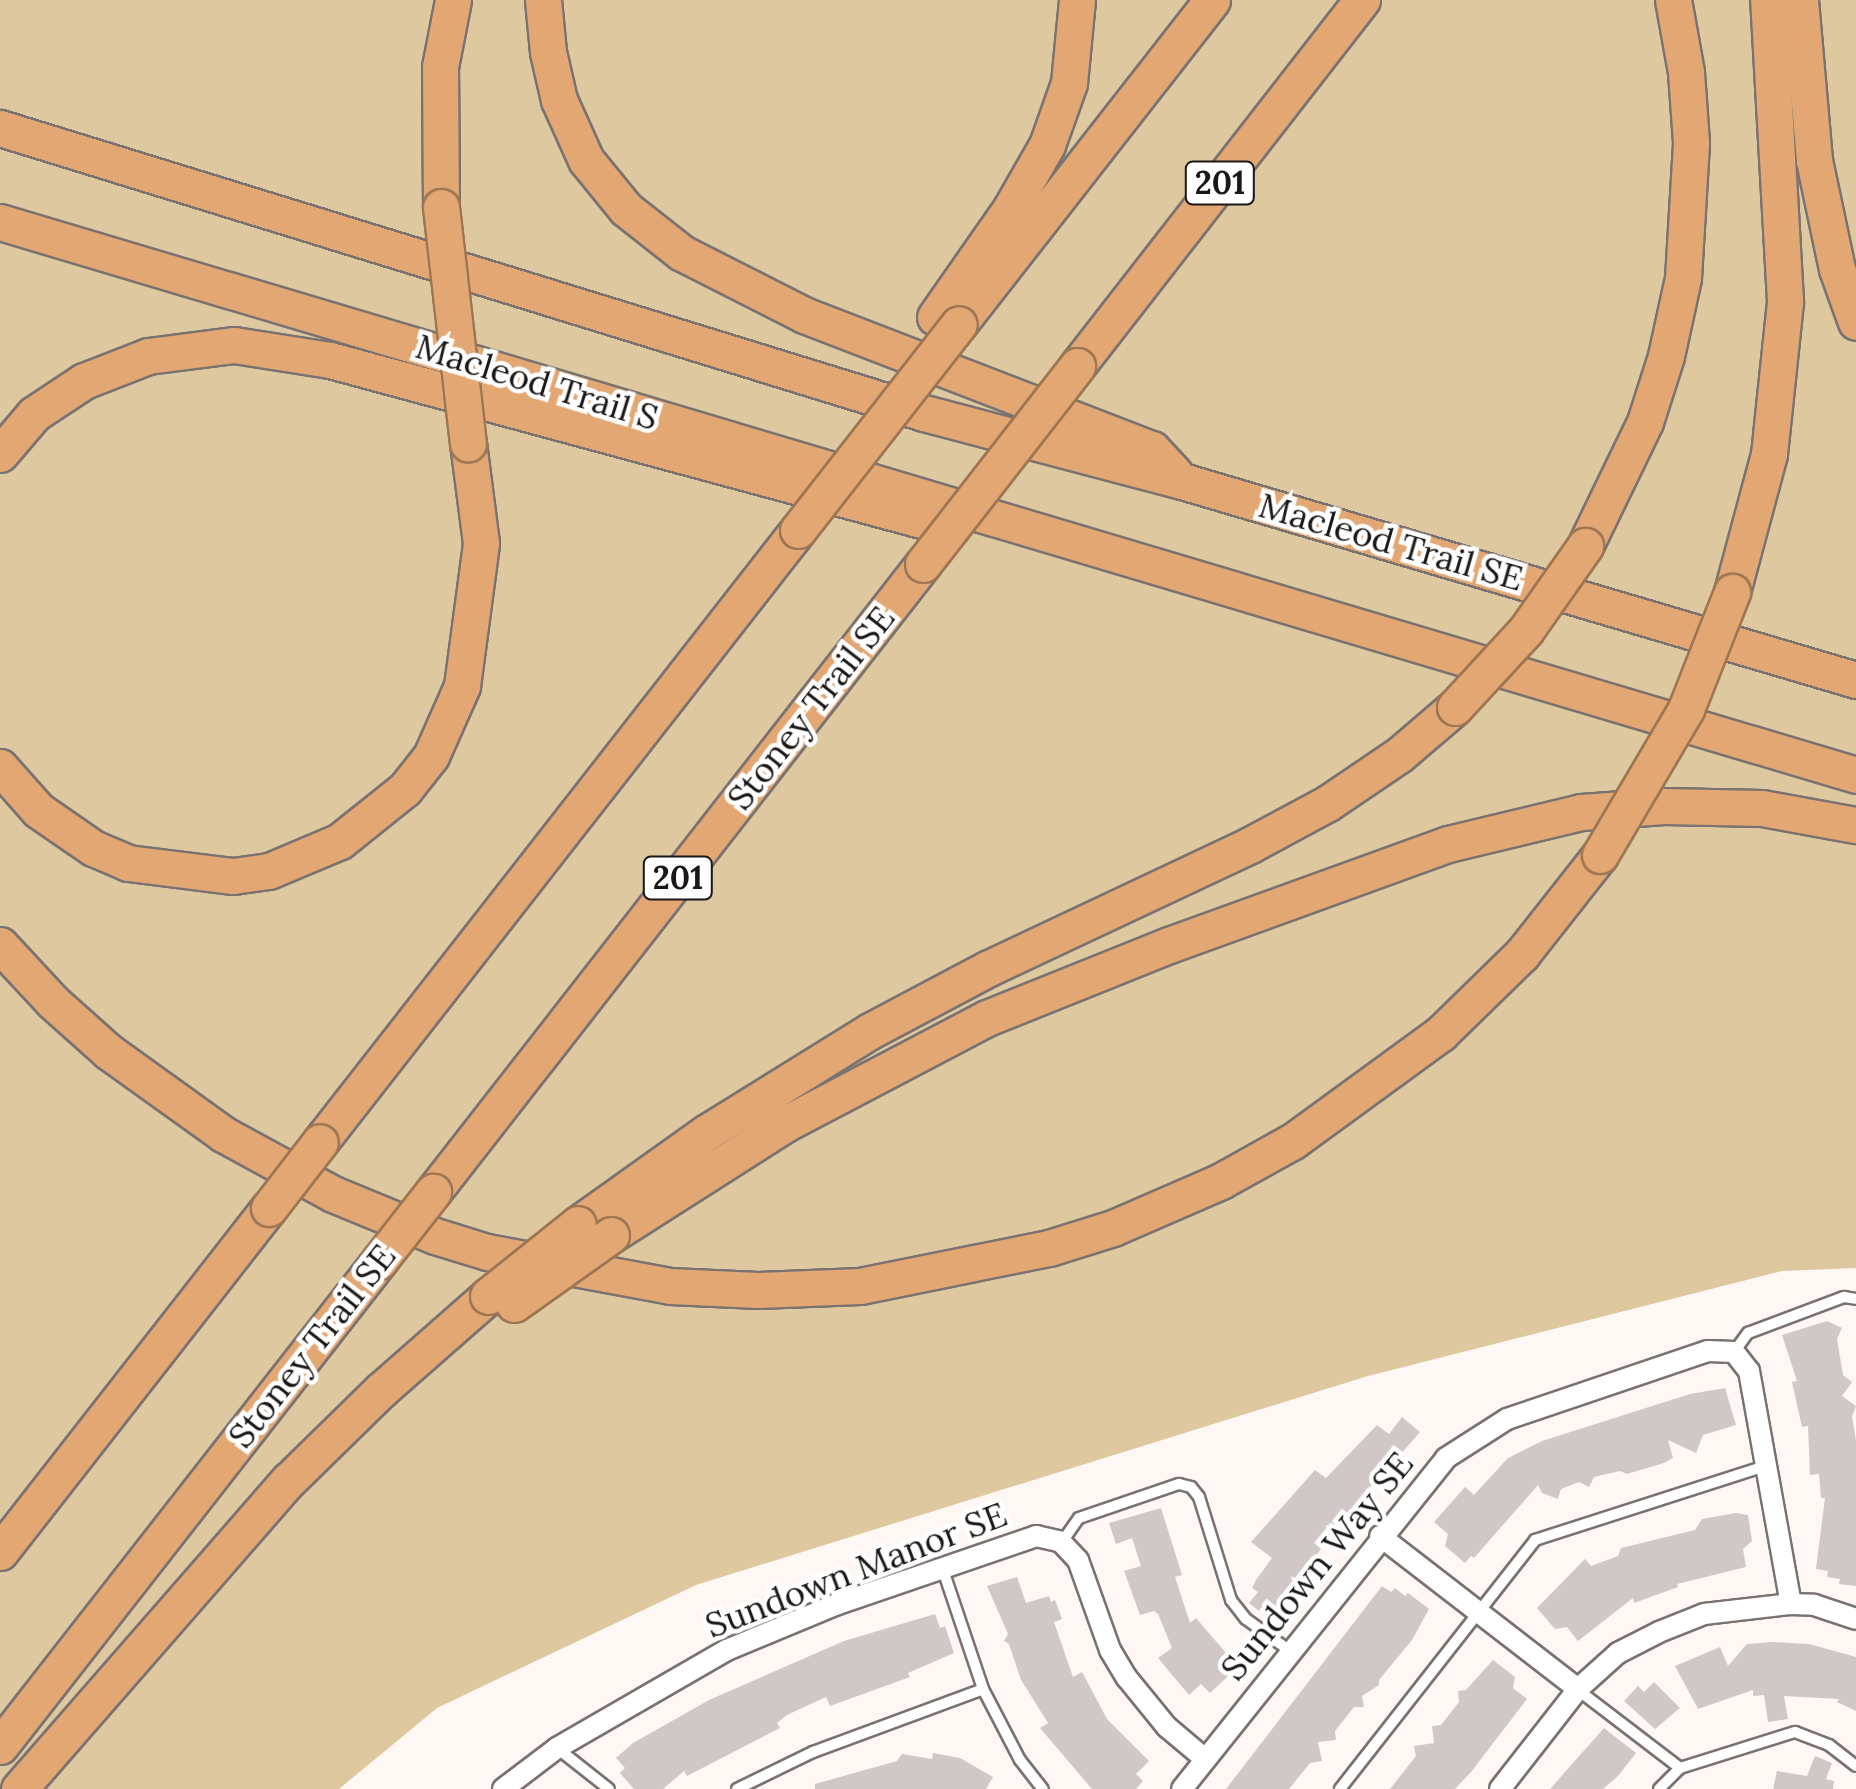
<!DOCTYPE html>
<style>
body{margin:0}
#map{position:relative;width:1856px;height:1789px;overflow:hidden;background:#fff7f4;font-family:Lora,serif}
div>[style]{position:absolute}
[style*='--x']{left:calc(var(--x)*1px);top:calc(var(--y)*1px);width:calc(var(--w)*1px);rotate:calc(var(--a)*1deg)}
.green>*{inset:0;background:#ddc8a0}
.building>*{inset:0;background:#d0c7c7}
.roads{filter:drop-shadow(2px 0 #797270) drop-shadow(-2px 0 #797270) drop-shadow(0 2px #797270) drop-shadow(0 -2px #797270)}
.service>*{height:10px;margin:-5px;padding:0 5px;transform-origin:5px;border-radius:5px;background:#fff}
.minor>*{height:20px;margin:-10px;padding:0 10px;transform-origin:10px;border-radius:10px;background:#fff}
.motorway>*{height:35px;margin:-17.5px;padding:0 17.5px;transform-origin:17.5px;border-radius:17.5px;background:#e3a774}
.bridges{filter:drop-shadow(2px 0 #9d7553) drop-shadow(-2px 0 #9d7553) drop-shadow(0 2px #9d7553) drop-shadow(0 -2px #9d7553)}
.motorway-bridge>*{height:35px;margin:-17.5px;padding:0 17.5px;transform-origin:17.5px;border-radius:17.5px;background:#e3a774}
span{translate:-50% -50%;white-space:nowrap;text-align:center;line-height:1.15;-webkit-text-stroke:9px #fff;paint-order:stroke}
.shield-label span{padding:2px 8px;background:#fff;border:2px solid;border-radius:8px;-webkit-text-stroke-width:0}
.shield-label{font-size:32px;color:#1a1716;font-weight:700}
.street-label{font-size:35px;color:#1a1716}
</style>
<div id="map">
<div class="green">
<i style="clip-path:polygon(0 0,1856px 0,1856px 1268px,1782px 1271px,1368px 1376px,696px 1585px,437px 1708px,339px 1789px,0 1789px)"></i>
</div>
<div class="building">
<i style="clip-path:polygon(1827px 1321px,1842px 1328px,1837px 1339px,1843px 1375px,1852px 1382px,1842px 1396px,1856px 1406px,1852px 1417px,1856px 1441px,1856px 1586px,1839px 1584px,1840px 1579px,1827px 1577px,1828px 1571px,1816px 1569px,1825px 1498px,1821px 1498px,1819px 1474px,1810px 1475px,1808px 1426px,1802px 1427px,1792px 1382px,1797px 1381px,1782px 1335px)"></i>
<i style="clip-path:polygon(1725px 1388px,1736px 1425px,1703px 1435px,1696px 1453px,1668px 1440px,1673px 1458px,1664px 1463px,1627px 1474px,1620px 1471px,1594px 1477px,1589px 1487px,1579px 1482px,1561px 1489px,1558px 1499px,1542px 1493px,1538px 1485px,1474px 1558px,1471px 1556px,1465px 1563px,1445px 1546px,1448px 1534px,1434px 1522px,1465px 1487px,1474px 1495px,1508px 1458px,1542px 1441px,1690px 1394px)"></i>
<i style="clip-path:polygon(1402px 1417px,1420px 1432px,1338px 1526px,1269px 1619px,1249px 1603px,1258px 1592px,1252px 1588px,1256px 1580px,1272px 1558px,1251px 1542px,1315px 1470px,1326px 1478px,1377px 1425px,1389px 1434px)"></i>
<i style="clip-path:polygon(1161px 1508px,1182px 1575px,1175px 1577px,1190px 1623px,1196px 1618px,1238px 1667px,1210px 1693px,1201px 1684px,1189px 1695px,1158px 1658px,1172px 1648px,1158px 1614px,1154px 1611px,1140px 1615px,1124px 1571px,1141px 1566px,1132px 1538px,1116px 1544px,1109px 1523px)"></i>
<i style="clip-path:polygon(1736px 1513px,1748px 1515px,1752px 1541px,1743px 1549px,1746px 1567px,1677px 1584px,1678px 1587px,1634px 1603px,1633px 1598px,1578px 1641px,1567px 1627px,1555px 1629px,1537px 1608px,1585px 1559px,1591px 1566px,1618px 1556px,1621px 1548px,1695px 1530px,1702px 1519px)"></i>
<i style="clip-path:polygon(1017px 1577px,1026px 1603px,1049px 1596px,1051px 1602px,1055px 1600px,1062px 1619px,1054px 1622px,1073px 1677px,1082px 1672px,1107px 1719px,1149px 1761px,1136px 1774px,1143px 1781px,1136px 1789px,1092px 1789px,1040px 1728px,1048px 1723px,1021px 1680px,1009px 1644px,1004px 1641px,1008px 1634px,987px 1586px)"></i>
<i style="clip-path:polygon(1382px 1586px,1391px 1592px,1395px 1588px,1405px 1596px,1408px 1593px,1429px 1609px,1412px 1640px,1379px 1680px,1379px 1685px,1362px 1696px,1364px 1707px,1354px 1707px,1335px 1731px,1336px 1740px,1318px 1742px,1322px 1761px,1310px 1763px,1289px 1789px,1226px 1789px)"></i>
<i style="clip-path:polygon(935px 1614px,940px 1628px,945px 1626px,954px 1653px,908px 1673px,910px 1677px,830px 1706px,826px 1697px,787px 1715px,777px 1723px,780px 1728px,687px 1776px,684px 1771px,663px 1789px,634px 1789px,620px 1773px,625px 1768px,616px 1758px,633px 1743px,709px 1700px,844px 1641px)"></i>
<i style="clip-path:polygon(1773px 1642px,1809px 1644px,1856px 1657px,1856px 1711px,1837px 1702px,1839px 1699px,1784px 1696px,1788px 1719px,1768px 1722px,1764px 1695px,1753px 1696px,1753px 1690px,1698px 1709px,1675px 1666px,1720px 1647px,1728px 1666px,1747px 1644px)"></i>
<i style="clip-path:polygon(1493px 1660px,1515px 1677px,1513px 1688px,1527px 1699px,1471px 1772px,1455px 1789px,1390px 1789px,1416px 1756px,1414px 1746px,1434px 1743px,1432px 1726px,1441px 1725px,1459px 1702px,1458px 1691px,1466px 1690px)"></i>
<i style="clip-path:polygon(1654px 1682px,1680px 1708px,1655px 1729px,1624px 1701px,1638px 1686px,1644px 1692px)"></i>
<i style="clip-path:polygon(1604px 1728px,1636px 1753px,1618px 1776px,1603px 1789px,1550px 1789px)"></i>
<i style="clip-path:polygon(933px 1753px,960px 1758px,993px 1777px,986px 1789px,815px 1789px,815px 1784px,897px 1761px,902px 1754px,932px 1759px)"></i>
<i style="clip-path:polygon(1815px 1756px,1832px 1763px,1826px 1779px,1834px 1781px,1833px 1789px,1773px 1789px,1777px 1771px,1807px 1776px)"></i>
</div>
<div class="roads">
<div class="service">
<i style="--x:1734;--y:1352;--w:24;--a:-54"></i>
<i style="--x:1748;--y:1333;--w:103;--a:-20.6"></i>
<i style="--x:1844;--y:1297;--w:12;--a:9"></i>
<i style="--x:1062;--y:1542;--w:29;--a:-55"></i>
<i style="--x:1079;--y:1518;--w:106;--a:-18.8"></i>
<i style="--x:1179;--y:1484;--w:12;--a:14"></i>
<i style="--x:1191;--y:1487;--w:13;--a:51"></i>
<i style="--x:1199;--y:1497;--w:108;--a:72.7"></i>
<i style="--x:1231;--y:1600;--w:24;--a:52"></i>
<i style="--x:1246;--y:1619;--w:54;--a:36"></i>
<i style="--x:943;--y:1570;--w:126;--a:71.4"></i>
<i style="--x:983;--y:1689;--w:80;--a:62.5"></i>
<i style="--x:1020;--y:1760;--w:37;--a:52"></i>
<i style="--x:1578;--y:1690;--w:128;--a:37.4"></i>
<i style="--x:557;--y:1748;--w:66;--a:38.3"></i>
<i style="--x:737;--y:1789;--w:85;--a:-26"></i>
<i style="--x:813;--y:1752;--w:181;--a:-20.3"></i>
<i style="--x:1340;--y:1789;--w:316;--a:-51.9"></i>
<i style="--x:1535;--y:1540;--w:245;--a:-17.8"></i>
<i style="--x:1659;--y:1789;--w:30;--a:-45"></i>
<i style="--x:1680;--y:1768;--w:121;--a:-17.4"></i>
<i style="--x:1795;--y:1732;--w:36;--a:21"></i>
<i style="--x:1829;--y:1745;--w:34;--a:38"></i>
</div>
<div class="minor">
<i style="--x:1380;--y:1536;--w:250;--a:37.7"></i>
<i style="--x:503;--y:1789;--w:68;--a:-37.2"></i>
<i style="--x:557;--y:1748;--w:196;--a:-30"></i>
<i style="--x:727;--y:1650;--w:117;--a:-22.6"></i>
<i style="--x:835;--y:1605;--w:213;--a:-18.9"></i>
<i style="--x:1036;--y:1536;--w:26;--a:13"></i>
<i style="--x:1061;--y:1542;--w:25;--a:47"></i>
<i style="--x:1078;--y:1560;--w:96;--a:70.4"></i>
<i style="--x:1110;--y:1650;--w:33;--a:59"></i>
<i style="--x:1127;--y:1678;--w:63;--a:50.8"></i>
<i style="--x:1167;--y:1727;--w:50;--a:40.1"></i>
<i style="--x:1182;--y:1789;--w:423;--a:-51.4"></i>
<i style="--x:1446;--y:1458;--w:72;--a:-32.6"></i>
<i style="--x:1507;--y:1419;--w:212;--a:-18.7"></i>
<i style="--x:1708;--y:1351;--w:26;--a:2"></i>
<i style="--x:1734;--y:1352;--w:24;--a:52"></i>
<i style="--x:1749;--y:1371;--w:237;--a:79.8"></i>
<i style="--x:1500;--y:1789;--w:127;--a:-52"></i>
<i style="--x:1578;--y:1689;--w:54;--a:-42"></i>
<i style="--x:1618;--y:1653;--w:46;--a:-27.1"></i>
<i style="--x:1659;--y:1632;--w:48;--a:-21.8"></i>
<i style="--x:1704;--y:1614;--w:88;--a:-6.6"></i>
<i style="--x:1791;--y:1604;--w:23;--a:2"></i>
<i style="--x:1814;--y:1605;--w:44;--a:18.4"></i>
</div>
<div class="motorway">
<i style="--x:543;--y:0;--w:52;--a:84.5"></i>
<i style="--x:548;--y:52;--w:49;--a:77.1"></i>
<i style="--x:559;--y:100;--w:66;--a:65.8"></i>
<i style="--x:586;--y:160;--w:63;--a:50.8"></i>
<i style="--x:626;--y:209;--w:71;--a:38.2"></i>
<i style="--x:682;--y:253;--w:137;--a:26.9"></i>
<i style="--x:804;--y:315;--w:373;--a:21.1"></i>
<i style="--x:1152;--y:449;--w:33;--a:47"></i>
<i style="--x:1800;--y:0;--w:161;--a:85"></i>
<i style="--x:1814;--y:160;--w:111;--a:78.1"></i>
<i style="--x:1837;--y:269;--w:56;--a:70.3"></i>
<i style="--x:0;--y:128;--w:967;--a:17.14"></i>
<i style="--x:924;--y:413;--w:267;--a:14.8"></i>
<i style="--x:1182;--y:481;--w:703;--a:16.45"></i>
<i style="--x:441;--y:207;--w:140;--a:-90.4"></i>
<i style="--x:440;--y:67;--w:68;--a:-79"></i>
<i style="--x:0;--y:222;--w:1937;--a:16.59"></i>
<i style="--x:935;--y:317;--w:133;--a:-55.1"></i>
<i style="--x:1011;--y:208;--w:73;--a:-60.3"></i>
<i style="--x:1047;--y:145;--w:66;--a:-70.5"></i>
<i style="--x:1069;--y:83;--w:83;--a:-84.5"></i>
<i style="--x:959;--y:324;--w:411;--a:-52"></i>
<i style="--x:1077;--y:366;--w:464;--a:-52.1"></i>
<i style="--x:0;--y:454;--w:52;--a:-49.6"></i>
<i style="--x:34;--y:414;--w:60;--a:-33.4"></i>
<i style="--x:84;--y:381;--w:69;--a:-21.3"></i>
<i style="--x:148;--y:356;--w:87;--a:-7.3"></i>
<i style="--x:234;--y:345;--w:97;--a:8.9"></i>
<i style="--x:330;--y:360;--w:643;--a:15.14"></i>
<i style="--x:1585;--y:546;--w:138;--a:-64.2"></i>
<i style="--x:1645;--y:422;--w:69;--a:-72.3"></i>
<i style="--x:1666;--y:356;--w:80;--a:-77.7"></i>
<i style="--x:1683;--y:278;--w:136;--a:-86.6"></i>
<i style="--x:1691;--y:142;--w:70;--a:-94.1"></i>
<i style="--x:1686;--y:72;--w:73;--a:-100.2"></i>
<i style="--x:1732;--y:592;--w:143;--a:-75"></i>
<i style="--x:1769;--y:454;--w:154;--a:-84"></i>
<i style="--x:1785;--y:301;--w:301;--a:-93.2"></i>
<i style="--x:0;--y:767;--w:57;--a:48.5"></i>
<i style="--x:38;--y:810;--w:67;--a:34.6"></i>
<i style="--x:93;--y:848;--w:38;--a:23"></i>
<i style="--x:128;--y:863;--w:106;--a:7.1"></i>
<i style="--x:233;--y:876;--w:36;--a:-8"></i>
<i style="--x:269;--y:871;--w:77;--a:-22.9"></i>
<i style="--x:340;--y:841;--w:83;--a:-38.7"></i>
<i style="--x:405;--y:789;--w:42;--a:-51.8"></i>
<i style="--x:431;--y:756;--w:77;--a:-66.1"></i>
<i style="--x:462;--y:686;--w:144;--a:-82.4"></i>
<i style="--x:481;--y:543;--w:101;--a:-97.4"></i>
<i style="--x:0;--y:945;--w:78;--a:47.1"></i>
<i style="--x:53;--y:1002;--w:75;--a:41.8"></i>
<i style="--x:109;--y:1052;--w:140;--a:35.7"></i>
<i style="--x:223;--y:1134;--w:125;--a:28.6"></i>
<i style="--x:333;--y:1194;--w:110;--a:22.4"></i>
<i style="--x:435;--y:1236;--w:54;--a:17.1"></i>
<i style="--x:487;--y:1252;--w:186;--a:10.5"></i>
<i style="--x:670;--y:1286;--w:88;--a:2.6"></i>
<i style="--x:758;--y:1290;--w:102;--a:-2.2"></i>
<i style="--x:860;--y:1286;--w:193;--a:-11.4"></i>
<i style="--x:1049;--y:1248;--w:67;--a:-17.4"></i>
<i style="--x:1113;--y:1228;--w:118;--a:-23.5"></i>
<i style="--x:1221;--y:1181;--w:82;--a:-29.1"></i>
<i style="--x:1293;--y:1141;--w:183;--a:-36.1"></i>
<i style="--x:1441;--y:1033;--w:113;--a:-44.3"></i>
<i style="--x:1522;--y:954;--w:126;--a:-51.8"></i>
<i style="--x:320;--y:1142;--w:777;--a:-52.01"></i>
<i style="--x:433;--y:1192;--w:797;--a:-52.04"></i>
<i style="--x:578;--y:1224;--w:158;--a:-35.5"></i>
<i style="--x:707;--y:1132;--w:192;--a:-31.8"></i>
<i style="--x:870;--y:1031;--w:135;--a:-27.9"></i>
<i style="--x:989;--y:968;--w:289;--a:-25.2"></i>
<i style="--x:1250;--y:845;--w:89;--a:-28.3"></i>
<i style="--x:1328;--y:803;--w:86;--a:-34.1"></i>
<i style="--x:1399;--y:755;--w:74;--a:-40.6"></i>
<i style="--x:611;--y:1235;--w:206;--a:-32.5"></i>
<i style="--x:785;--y:1124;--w:228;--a:-27.7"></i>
<i style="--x:987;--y:1018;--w:196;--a:-21.9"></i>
<i style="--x:1169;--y:945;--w:297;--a:-19.9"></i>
<i style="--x:1448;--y:844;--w:137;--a:-13.5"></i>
<i style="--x:1581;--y:812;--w:83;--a:-4.1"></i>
<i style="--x:1664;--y:806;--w:98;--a:1.2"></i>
<i style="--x:1762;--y:808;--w:96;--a:10.3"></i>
<i style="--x:0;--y:1552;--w:437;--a:-52"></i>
<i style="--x:0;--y:1746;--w:616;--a:-51.99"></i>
<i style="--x:19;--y:1789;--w:410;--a:-48.9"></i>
<i style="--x:289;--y:1480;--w:129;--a:-44.4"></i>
<i style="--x:381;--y:1390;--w:142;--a:-41.3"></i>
</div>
</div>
<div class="bridges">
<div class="motorway-bridge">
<i style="--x:441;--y:207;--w:238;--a:83.5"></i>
<i style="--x:798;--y:530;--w:261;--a:-52"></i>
<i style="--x:923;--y:564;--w:251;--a:-52.1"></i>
<i style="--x:1455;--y:707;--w:105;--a:-47.3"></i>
<i style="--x:1526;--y:630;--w:103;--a:-54.9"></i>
<i style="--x:1600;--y:855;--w:169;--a:-59.5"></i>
<i style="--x:1686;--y:709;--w:126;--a:-68.5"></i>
<i style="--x:269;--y:1208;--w:83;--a:-52.3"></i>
<i style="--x:379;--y:1261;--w:88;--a:-52"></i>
<i style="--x:488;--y:1296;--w:115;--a:-38.7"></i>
<i style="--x:514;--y:1304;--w:119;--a:-35.4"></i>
</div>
</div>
<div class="shield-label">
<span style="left:1220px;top:183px">201</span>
<span style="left:678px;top:878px">201</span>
</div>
<div class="street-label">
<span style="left:537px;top:382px;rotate:17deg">Macleod Trail S</span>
<span style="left:1391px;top:542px;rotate:16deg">Macleod Trail SE</span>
<span style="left:811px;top:708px;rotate:-52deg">Stoney Trail SE</span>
<span style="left:312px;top:1346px;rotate:-52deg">Stoney Trail SE</span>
<span style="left:1317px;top:1566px;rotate:-51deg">Sundown Way SE</span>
<span style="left:856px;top:1570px;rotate:-21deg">Sundown Manor SE</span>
</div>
</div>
